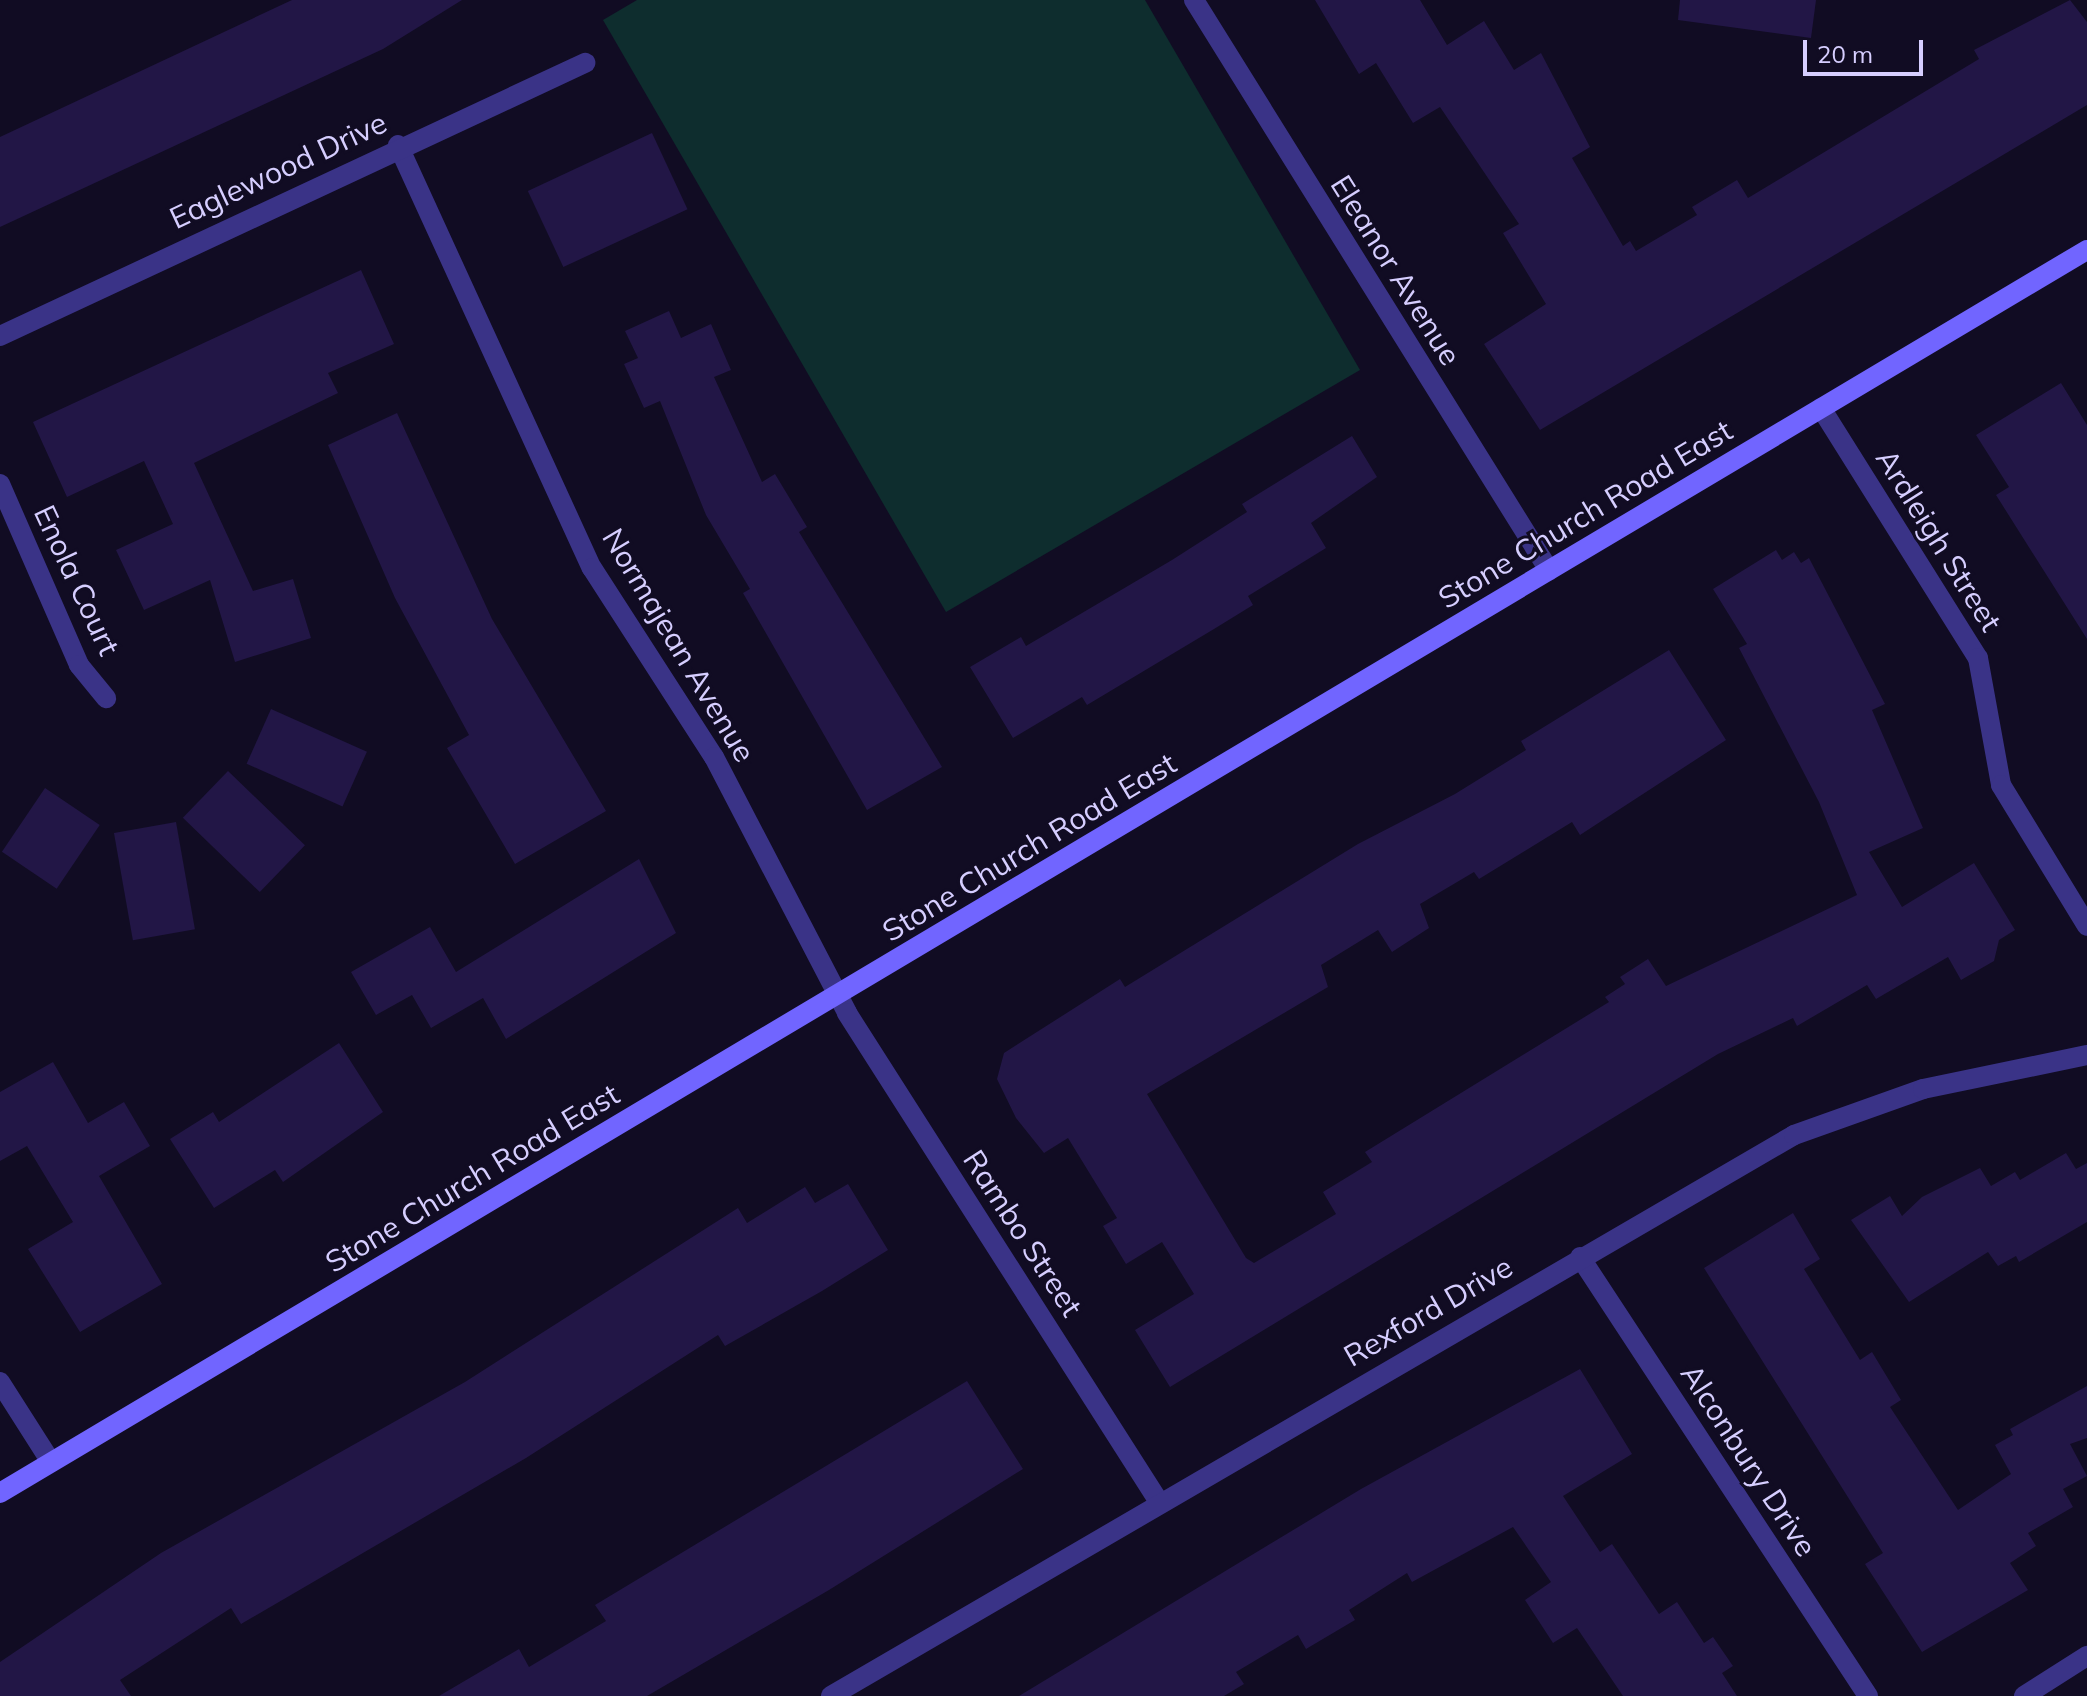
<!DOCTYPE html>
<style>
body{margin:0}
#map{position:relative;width:2087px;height:1696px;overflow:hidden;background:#110c23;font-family:Mulish,sans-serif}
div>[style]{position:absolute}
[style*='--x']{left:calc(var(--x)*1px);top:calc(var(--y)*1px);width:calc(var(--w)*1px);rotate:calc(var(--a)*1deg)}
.green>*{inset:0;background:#0e2d2e}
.building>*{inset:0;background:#221646;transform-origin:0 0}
.minor>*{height:20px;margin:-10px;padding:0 10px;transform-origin:10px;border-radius:10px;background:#3a3387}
.secondary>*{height:20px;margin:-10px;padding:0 10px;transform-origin:10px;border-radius:10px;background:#7165ff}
span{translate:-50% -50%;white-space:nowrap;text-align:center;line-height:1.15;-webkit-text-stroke:6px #110c23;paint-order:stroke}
.street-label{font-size:30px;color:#d6ceff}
.scale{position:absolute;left:1803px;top:40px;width:120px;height:36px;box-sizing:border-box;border:4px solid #d6ceff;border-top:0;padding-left:10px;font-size:24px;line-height:28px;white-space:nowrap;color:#d6ceff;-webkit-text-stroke:6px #110c23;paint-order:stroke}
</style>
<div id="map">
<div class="green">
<i style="clip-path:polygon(637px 0,1145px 0,1360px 370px,946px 612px,603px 20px)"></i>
</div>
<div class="building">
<i style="clip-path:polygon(292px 0,462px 0,383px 49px,0 227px,0 137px)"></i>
<i style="clip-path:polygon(1315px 0,1420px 0,1447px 45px,1484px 21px,1514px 70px,1541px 53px,1590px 147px,1572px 158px,1623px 246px,1630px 241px,1636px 251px,1697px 215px,1692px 207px,1737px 180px,1748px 198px,1979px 59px,1974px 50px,2070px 0,2087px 22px,2087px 105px,1540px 430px,1484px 344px,1546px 304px,1503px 233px,1519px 224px,1440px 107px,1413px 123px,1376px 63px,1359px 74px)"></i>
<i style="clip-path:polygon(1680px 0,1816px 0,1811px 38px,1678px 20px)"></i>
<i style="left:652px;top:133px;width:84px;height:137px;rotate:65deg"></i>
<i style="clip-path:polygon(361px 270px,394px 344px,328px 373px,338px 393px,194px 463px,253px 591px,293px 579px,311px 638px,235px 662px,210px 580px,144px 610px,116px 550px,173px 524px,144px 461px,67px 497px,33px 422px)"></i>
<i style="clip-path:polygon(669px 311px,681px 338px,711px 324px,731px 370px,714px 377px,762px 482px,775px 474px,807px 527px,799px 532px,942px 767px,867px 810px,743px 593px,750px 589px,706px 515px,660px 401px,644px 408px,624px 364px,638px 358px,625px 331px)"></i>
<i style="clip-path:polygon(2061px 383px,2087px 425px,2087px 639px,1996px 495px,2009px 487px,1976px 435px)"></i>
<i style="clip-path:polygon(397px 413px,492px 619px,606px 811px,515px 864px,447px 748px,469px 735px,395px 598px,328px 445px)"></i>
<i style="clip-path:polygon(1352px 436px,1377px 477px,1311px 523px,1326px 548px,1248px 596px,1253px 605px,1214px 629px,1087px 705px,1082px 697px,1013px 738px,970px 667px,1021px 637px,1026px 646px,1172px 560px,1247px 512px,1242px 504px)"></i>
<i style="clip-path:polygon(1776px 550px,1782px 560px,1794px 552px,1801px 563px,1809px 558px,1885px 704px,1872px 710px,1923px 828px,1869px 852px,1902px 907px,1974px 863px,2015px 930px,1999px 940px,1994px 961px,1961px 980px,1948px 957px,1876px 999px,1867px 985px,1797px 1026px,1793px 1018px,1718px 1054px,1170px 1387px,1135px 1330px,1194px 1294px,1162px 1242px,1126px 1264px,1103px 1226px,1117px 1218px,1068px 1138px,1044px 1153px,1016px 1118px,997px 1079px,1004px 1053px,1120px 979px,1125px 987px,1358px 844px,1455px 794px,1526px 750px,1521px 741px,1669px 650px,1726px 740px,1580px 835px,1572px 822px,1479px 879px,1474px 872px,1420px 904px,1429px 928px,1392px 952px,1378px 930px,1321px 965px,1328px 987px,1147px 1094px,1246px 1258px,1254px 1263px,1336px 1214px,1323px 1192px,1372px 1162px,1365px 1152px,1609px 1002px,1605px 997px,1625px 984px,1620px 977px,1648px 959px,1666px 986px,1857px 895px,1819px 802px,1739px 648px,1747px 644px,1713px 589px)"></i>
<i style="left:271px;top:709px;width:105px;height:60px;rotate:24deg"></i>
<i style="left:228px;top:771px;width:107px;height:65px;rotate:44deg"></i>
<i style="left:45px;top:788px;width:66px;height:77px;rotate:34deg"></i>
<i style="left:176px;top:822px;width:109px;height:63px;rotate:80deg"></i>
<i style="clip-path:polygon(639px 859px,676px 933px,506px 1039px,483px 998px,431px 1028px,412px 995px,376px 1015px,351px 972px,430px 927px,456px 972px)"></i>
<i style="clip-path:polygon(339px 1043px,383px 1112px,283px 1182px,275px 1170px,214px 1208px,170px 1139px,213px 1112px,219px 1122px)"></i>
<i style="clip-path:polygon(53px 1062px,88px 1123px,124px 1102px,150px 1146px,99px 1176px,162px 1284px,80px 1332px,28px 1249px,73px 1222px,27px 1146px,0 1161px,0 1092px)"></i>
<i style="clip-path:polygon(2066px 1153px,2076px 1169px,2087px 1163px,2087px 1222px,2019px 1262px,2016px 1256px,1998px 1266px,1988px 1252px,1909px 1302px,1851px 1220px,1890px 1196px,1902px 1216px,1922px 1197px,1980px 1168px,1991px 1186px,2015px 1172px,2020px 1180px)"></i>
<i style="clip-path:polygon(848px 1184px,888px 1250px,822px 1291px,725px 1346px,718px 1335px,526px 1458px,241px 1624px,231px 1608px,120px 1680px,131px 1696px,0 1696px,0 1662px,161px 1553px,465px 1382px,738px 1208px,747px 1223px,805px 1187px,815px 1203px)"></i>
<i style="clip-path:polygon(1793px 1213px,1820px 1259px,1804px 1269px,1860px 1360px,1872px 1352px,1901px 1400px,1890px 1407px,1958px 1510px,2011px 1474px,1995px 1445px,2013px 1435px,2010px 1429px,2087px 1386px,2087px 1438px,2070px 1444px,2087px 1476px,2063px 1489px,2073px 1507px,2028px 1533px,2036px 1546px,2010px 1563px,2028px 1590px,1922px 1652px,1865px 1564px,1883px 1553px,1704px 1268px)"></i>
<i style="clip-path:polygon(1580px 1369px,1632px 1454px,1563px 1496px,1600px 1552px,1612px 1544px,1659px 1614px,1677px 1602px,1704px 1643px,1713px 1637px,1733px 1666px,1722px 1673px,1737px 1696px,1623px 1696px,1577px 1628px,1553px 1643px,1525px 1600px,1551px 1582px,1513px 1527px,1412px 1582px,1407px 1573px,1349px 1610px,1355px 1620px,1306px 1649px,1298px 1635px,1236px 1672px,1244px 1684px,1224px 1696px,1019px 1696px,1361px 1489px)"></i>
<i style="clip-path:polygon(967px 1381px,1023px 1469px,829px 1590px,647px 1696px,439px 1696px,519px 1649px,529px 1667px,606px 1621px,595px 1605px)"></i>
</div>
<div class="minor">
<i style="--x:1194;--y:0;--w:672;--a:58.09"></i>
<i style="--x:398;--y:145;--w:465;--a:65.4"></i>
<i style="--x:592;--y:568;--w:225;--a:57.2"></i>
<i style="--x:714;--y:757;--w:288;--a:62.5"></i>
<i style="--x:847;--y:1013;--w:580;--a:57.46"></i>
<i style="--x:0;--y:336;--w:646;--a:-25.02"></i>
<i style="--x:1821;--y:408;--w:295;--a:57.9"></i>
<i style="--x:1978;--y:658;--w:129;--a:79.7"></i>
<i style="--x:2001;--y:785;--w:165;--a:58.6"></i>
<i style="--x:0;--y:484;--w:197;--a:66.4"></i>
<i style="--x:79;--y:665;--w:43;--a:50.7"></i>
<i style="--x:1580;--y:1257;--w:525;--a:56.73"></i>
<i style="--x:0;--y:1382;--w:95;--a:57.5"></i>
<i style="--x:831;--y:1696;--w:1114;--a:-30.22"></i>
<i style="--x:1794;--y:1135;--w:137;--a:-19.6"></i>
<i style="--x:1923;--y:1089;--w:167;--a:-11.7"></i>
<i style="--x:2024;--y:1696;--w:75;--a:-32.4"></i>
</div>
<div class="secondary">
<i style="--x:0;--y:1493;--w:2429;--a:-30.78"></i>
</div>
<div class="street-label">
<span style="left:278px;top:170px;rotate:-25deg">Eaglewood Drive</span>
<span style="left:1396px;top:270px;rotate:58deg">Eleanor Avenue</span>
<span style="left:1585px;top:514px;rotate:-31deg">Stone Church Road East</span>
<span style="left:1939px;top:540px;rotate:58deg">Ardleigh Street</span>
<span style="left:77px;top:580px;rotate:65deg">Enola Court</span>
<span style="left:679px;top:645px;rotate:59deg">Normajean Avenue</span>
<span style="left:1029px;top:847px;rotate:-31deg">Stone Church Road East</span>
<span style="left:472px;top:1178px;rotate:-31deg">Stone Church Road East</span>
<span style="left:1023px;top:1233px;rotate:57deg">Rambo Street</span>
<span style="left:1428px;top:1311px;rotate:-30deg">Rexford Drive</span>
<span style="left:1749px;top:1460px;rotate:57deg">Alconbury Drive</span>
</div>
<div class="scale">20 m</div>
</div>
